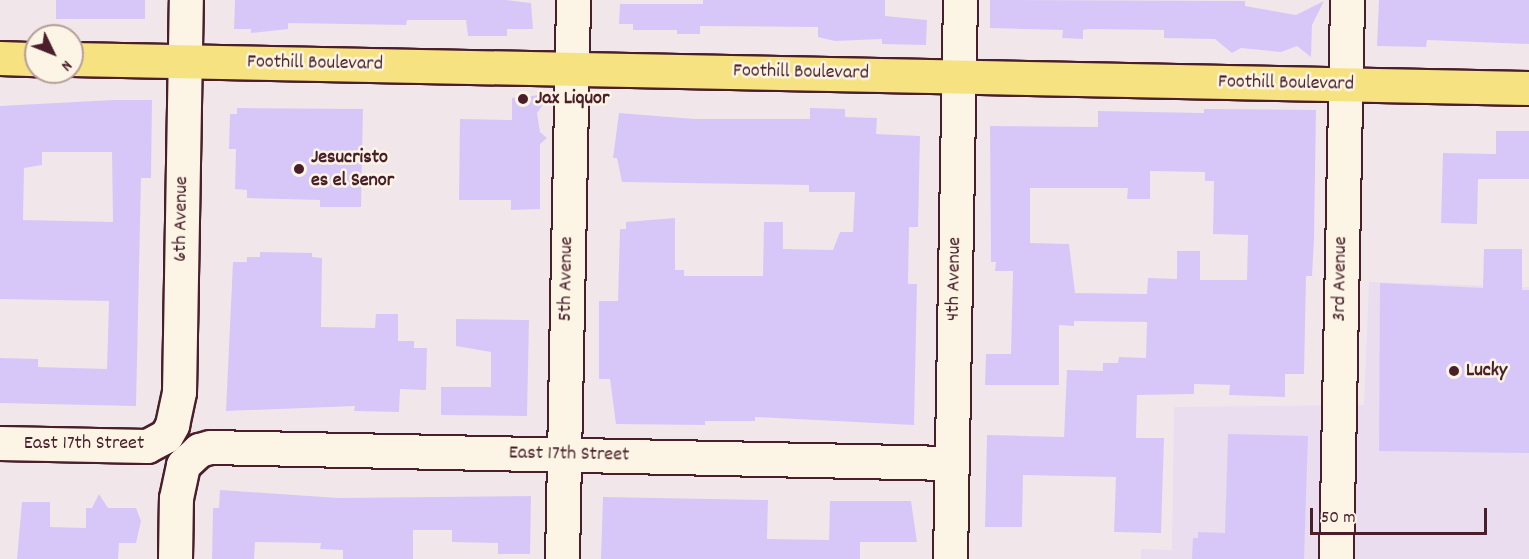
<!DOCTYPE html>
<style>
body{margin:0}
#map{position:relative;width:1529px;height:559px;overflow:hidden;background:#f1e7eb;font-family:Dekko,sans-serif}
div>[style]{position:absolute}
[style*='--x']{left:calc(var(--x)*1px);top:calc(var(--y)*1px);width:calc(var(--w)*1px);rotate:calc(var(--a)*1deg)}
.built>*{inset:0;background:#e9ddef}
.building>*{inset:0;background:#d7c7f8;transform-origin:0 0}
.roads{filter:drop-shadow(2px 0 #4a1f2b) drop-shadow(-2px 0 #4a1f2b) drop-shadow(0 2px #4a1f2b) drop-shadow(0 -2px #4a1f2b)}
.minor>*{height:33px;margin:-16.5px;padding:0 16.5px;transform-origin:16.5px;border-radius:16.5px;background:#fcf5e5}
.major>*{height:33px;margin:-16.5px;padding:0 16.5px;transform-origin:16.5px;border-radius:16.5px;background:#f7e281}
.dots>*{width:16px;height:16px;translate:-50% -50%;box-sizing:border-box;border:3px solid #fcf5e5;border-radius:50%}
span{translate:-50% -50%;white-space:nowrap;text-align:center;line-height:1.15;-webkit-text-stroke:5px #fcf5e5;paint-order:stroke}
.street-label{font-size:20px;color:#4a1f2b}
.poi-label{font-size:20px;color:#4a1f2b;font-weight:700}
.left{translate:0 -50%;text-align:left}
.north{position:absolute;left:24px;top:24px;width:60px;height:60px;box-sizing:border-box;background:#fcf5e5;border:2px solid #b59f9b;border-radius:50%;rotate:133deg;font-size:16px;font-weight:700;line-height:24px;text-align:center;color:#4a1f2b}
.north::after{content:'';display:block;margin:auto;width:21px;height:27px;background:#4a1f2b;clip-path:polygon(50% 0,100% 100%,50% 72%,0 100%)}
.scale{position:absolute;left:1310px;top:508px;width:177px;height:27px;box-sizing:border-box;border:3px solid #4a1f2b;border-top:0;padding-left:8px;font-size:18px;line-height:21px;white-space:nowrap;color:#4a1f2b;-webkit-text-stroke:4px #fcf5e5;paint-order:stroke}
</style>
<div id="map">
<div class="built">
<i style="clip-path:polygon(1369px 282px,1529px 287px,1529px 559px,1141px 559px,1141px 549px,1172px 550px,1174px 407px,1364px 405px)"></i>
</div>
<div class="building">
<i style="left:56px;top:0;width:89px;height:19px"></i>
<i style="clip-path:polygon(235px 0,506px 0,531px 3px,533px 29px,507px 29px,507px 36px,468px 36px,466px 20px,407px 20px,406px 25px,288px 23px,288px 29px,251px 33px,251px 29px,234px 29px)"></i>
<i style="clip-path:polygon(703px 0,885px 0,885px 16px,927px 20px,926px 45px,882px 44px,882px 39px,835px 41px,818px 37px,818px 27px,700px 26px,700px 34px,677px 34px,677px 30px,633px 30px,633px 24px,619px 24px,620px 4px,703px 4px)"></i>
<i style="clip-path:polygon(990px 0,1245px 1px,1245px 6px,1296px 15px,1324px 1px,1312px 25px,1311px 57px,1297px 46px,1281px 52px,1241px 48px,1232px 53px,1215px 39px,1164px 38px,1164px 30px,1088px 29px,1083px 30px,1083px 39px,1062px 38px,1063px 30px,990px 28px)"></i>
<i style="clip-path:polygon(1379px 0,1529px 0,1529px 44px,1427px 40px,1426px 47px,1377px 46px)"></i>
<i style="clip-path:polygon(550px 94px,537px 113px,540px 132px,547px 138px,540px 144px,540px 209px,511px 210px,511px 200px,459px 200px,460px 119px,512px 120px,512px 98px)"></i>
<i style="clip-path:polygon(evenodd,113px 100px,152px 100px,151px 178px,141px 178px,136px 406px,0 403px,0 358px,38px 359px,38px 367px,107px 369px,109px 301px,0 299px,0 106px,113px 100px,42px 152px,112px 152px,113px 222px,23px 220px,24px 168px,42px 165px,42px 152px)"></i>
<i style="clip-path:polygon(237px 108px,363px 109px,361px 207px,320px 207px,320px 200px,247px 198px,247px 190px,235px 189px,236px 149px,229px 149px,230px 114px,237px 114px)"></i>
<i style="clip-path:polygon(810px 108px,845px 109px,845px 117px,877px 118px,876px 134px,920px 136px,918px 227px,909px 227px,908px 284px,917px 284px,914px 425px,755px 417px,755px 421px,705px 421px,705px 425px,616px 424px,610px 379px,599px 379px,599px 301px,618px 301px,620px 229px,626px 229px,626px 222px,675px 218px,675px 270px,684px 270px,684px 276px,763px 276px,764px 222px,783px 222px,783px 249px,833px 250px,840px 232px,853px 232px,855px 192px,809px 192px,809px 185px,622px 182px,617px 158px,613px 158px,619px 113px,695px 119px,810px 119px)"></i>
<i style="clip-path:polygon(evenodd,1204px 109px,1316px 110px,1314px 239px,1312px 276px,1306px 276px,1304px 374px,1285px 374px,1285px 397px,1229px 395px,1230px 385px,1194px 384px,1194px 394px,1137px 395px,1136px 438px,1164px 438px,1161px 533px,1114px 532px,1116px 477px,1023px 475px,1022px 527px,985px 527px,987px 435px,1064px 437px,1067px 370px,1103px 371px,1103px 363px,1118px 363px,1119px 357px,1146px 358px,1147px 322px,1074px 321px,1074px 326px,1059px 325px,1059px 385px,985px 385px,986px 354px,1011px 354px,1013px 271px,995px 271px,996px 262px,991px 262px,990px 126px,1098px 127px,1098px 111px,1204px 113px,1204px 109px,1150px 171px,1205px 172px,1205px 181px,1214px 181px,1213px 234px,1248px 235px,1247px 280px,1200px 280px,1200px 251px,1177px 251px,1177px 279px,1148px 278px,1147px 294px,1075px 293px,1069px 244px,1030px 243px,1030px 188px,1128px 188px,1127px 199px,1150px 199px,1150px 171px)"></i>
<i style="clip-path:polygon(1496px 131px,1529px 131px,1529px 179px,1478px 179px,1477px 224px,1441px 223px,1443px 153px,1496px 154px)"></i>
<i style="clip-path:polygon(1484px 249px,1522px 249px,1522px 290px,1529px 290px,1529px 453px,1379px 451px,1380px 283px,1483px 288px)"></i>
<i style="clip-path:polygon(260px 252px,312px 253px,312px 257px,322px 258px,321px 327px,375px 328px,376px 314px,398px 314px,398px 341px,414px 341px,414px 348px,427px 348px,426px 390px,400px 389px,399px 412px,354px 411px,355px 406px,226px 411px,233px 262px,247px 262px,247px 257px,260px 257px)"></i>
<i style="clip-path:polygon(456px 319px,529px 320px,527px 416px,441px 415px,441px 387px,491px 387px,491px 352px,456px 346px)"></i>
<i style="clip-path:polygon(1228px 434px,1308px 436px,1304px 559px,1192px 559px,1193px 538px,1198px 538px,1198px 532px,1225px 533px)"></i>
<i style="clip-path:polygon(220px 490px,338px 498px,531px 496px,530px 554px,498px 554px,498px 543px,452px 542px,452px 530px,413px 530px,413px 559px,343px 559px,343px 550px,320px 549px,321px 543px,255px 542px,254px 559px,212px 559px,213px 508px,219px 508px)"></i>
<i style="clip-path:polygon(99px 494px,108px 508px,136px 508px,141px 521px,136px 543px,119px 543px,118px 559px,17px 559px,22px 502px,50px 502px,50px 527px,86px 528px,86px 508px,92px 508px)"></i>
<i style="clip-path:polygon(603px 497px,768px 500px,767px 539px,829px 540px,830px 501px,911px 501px,917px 542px,860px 542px,860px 559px,601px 559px)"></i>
</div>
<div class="roads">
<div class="minor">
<i style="--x:0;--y:443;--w:147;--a:1.2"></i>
<i style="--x:147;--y:446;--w:21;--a:-28"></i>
<i style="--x:166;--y:436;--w:13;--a:-61"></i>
<i style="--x:172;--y:425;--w:34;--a:-78"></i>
<i style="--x:179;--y:392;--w:392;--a:-89"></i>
<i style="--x:175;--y:559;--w:61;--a:-89.1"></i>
<i style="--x:176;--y:498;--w:34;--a:-78"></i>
<i style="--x:183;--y:465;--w:22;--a:-43"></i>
<i style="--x:199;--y:450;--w:11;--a:-15"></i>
<i style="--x:210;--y:447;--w:741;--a:1.24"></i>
<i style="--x:562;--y:559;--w:559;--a:-88.87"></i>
<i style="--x:950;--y:559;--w:559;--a:-88.98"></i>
<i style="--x:1336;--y:559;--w:559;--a:-88.87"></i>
</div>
<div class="major">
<i style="--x:0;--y:58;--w:36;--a:2"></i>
<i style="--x:72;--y:59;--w:1457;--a:1.14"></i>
</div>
</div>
<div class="dots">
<i style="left:523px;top:99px;background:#4a1f2b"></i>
<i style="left:299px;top:169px;background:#4a1f2b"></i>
<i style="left:1454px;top:371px;background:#4a1f2b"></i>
</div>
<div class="street-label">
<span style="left:315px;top:64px;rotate:1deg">Foothill Boulevard</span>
<span style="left:801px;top:73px;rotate:1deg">Foothill Boulevard</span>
<span style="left:1286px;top:84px;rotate:1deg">Foothill Boulevard</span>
<span style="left:182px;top:219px;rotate:-89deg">6th Avenue</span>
<span style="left:567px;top:279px;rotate:-89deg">5th Avenue</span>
<span style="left:955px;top:279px;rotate:-89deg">4th Avenue</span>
<span style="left:1341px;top:279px;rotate:-89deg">3rd Avenue</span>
<span style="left:84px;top:444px">East 17th Street</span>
<span style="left:569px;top:455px;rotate:1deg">East 17th Street</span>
</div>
<div class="poi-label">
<span class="left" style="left:535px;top:99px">Jax Liquor</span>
<span class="left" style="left:311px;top:170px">Jesucristo<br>es el Senor</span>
<span class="left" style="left:1466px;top:371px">Lucky</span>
</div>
<div class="north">N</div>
<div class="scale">50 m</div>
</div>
